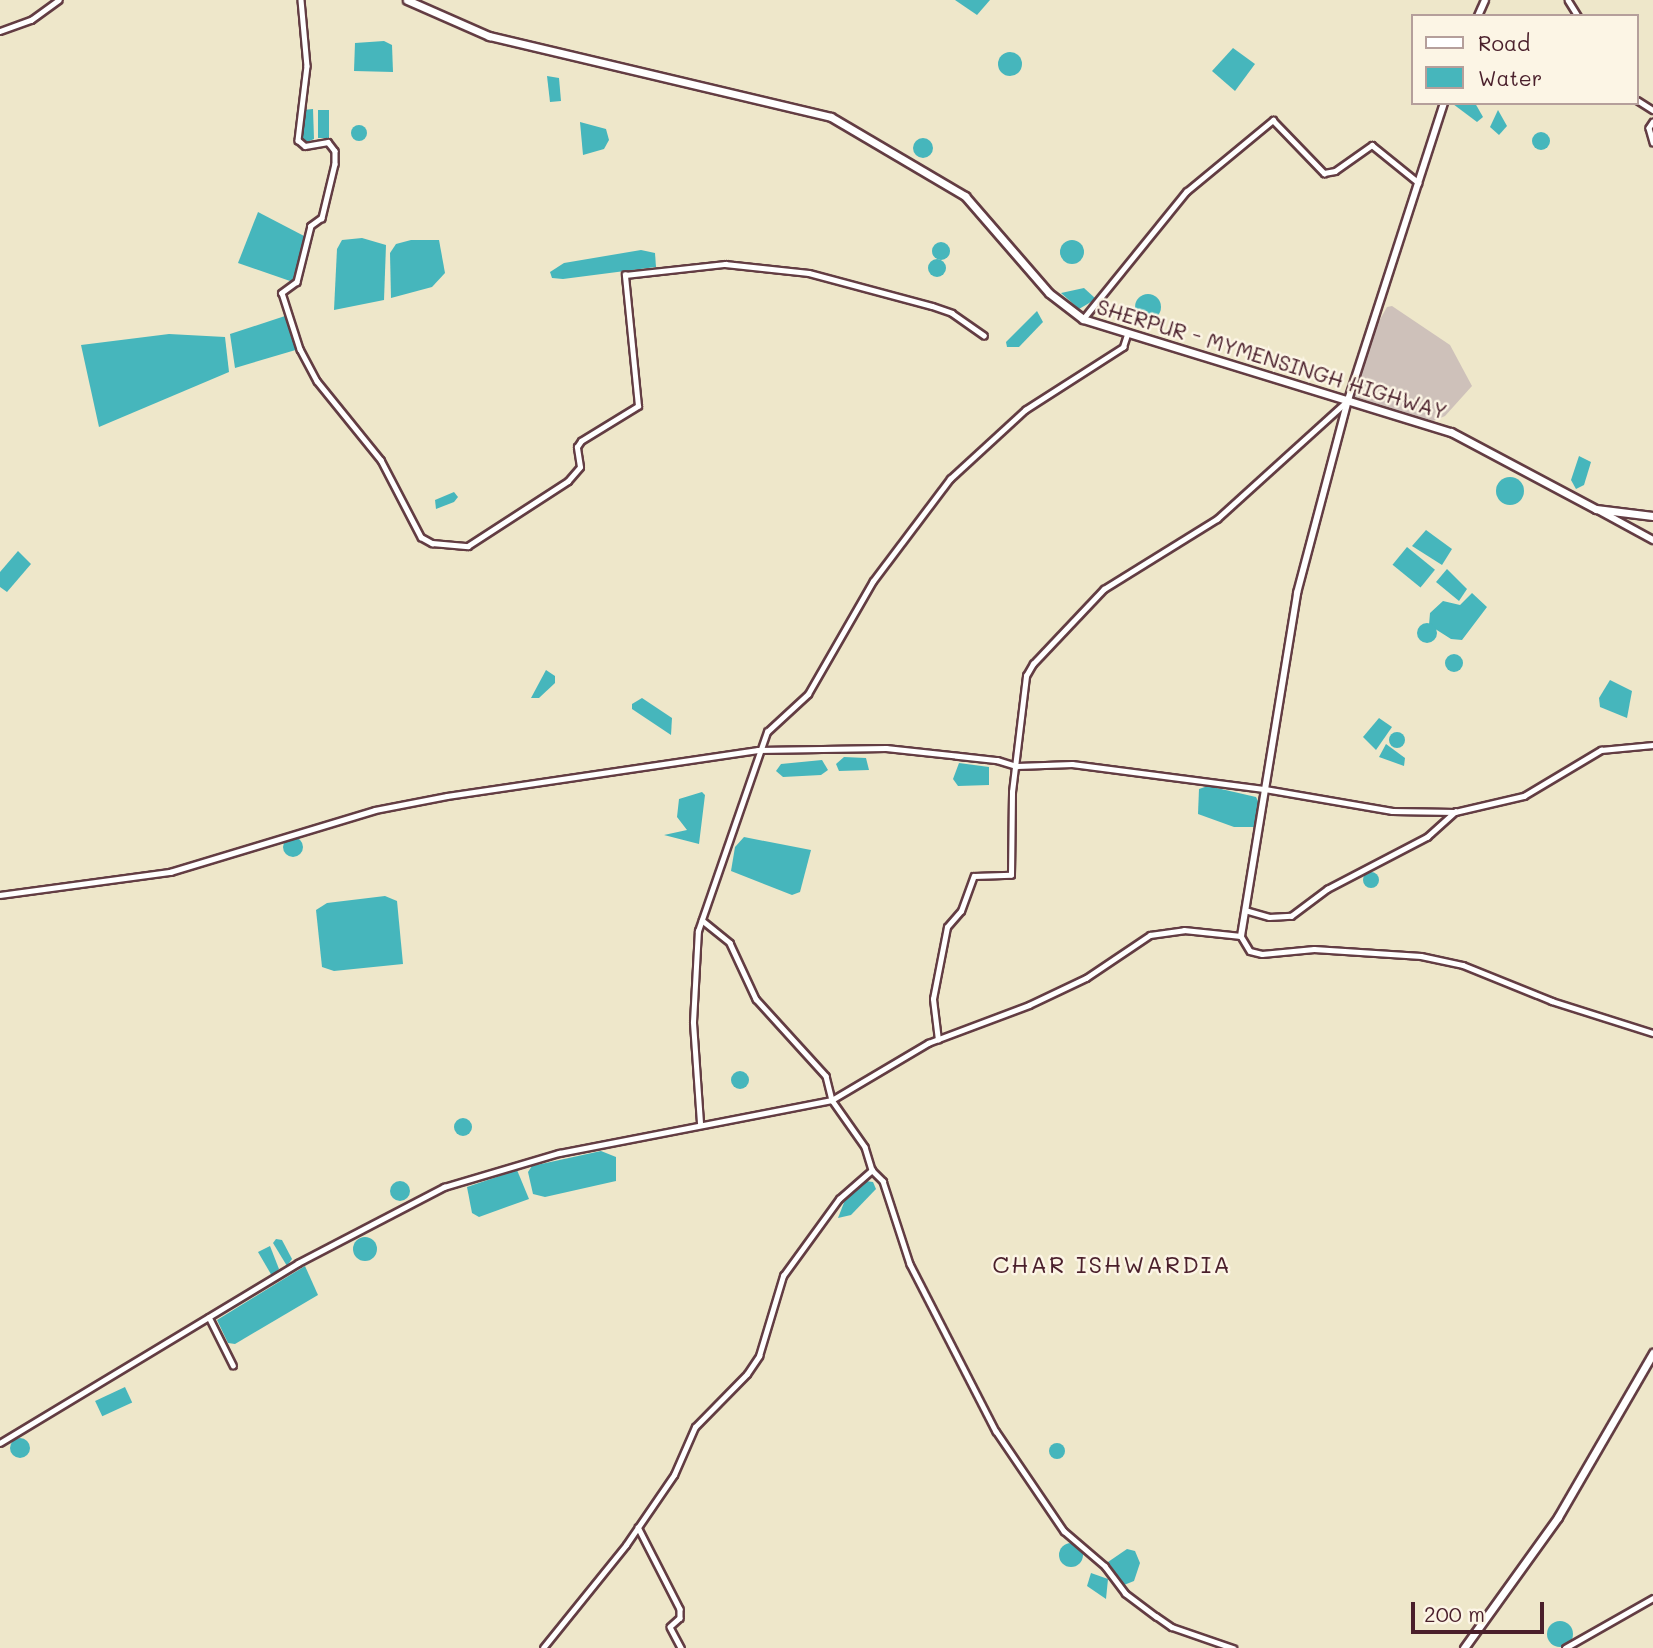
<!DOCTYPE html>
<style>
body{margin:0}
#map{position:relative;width:1653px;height:1648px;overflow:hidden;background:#eee7ca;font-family:Mali,sans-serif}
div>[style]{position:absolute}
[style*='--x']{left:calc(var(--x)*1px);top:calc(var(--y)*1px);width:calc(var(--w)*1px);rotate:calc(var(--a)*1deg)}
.industrial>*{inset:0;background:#cec1ba}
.water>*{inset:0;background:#46b6bc;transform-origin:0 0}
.round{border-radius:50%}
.roads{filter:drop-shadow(2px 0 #633d43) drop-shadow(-2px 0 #633d43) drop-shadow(0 2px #633d43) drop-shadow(0 -2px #633d43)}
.minor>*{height:4.5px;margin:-2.25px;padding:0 2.25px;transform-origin:2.25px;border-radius:2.25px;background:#fff}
.tertiary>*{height:6px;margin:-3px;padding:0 3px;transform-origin:3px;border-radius:3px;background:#fff}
.primary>*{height:7px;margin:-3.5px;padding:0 3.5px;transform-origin:3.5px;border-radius:3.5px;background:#fff}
span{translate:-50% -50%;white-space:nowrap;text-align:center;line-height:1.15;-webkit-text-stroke:5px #fcf5e5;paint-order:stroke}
.street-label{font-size:21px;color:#4a1f2b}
.quarter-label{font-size:24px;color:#4a1f2b;letter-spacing:2px}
.legend{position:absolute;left:1411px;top:14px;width:228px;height:91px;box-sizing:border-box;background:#fcf5e5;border:2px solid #b59f9b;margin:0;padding:9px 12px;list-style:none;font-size:21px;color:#4a1f2b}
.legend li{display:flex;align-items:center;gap:14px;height:35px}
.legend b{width:35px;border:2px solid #b59f9b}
.scale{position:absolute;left:1411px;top:1602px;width:133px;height:32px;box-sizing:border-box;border:4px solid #4a1f2b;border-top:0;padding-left:9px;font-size:21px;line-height:24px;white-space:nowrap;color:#4a1f2b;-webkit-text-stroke:5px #fcf5e5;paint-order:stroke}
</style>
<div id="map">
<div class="industrial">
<i style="clip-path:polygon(1392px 306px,1450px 345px,1472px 386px,1445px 416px,1433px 421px,1352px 396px,1374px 330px,1387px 307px)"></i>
</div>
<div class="water">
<i style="clip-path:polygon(955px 0,990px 0,977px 15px)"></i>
<i style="clip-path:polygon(384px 41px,392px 45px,393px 72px,354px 71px,355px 43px)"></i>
<i style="clip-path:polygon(1233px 48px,1255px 64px,1235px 91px,1212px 71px)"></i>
<i class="round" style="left:998px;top:52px;width:24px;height:24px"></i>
<i style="clip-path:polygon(547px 76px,559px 78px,561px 101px,550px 102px)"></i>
<i style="clip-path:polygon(1475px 103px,1483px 117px,1477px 122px,1453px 104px)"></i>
<i style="clip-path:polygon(313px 109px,314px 139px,307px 142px,302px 138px,303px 110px)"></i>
<i style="left:329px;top:110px;width:28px;height:11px;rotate:90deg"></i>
<i style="clip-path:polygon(1498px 110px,1507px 126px,1499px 135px,1490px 127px)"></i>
<i style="clip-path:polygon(580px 122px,606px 129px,609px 140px,604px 149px,583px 155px)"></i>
<i class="round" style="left:351px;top:125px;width:16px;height:16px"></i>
<i class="round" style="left:1532px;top:132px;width:18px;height:18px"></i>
<i class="round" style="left:913px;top:138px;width:20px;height:20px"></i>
<i style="clip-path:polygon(258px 212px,306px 237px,293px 282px,238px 263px)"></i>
<i style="clip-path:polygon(362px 238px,386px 245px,384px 300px,334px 310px,337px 249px,342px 240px)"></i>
<i class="round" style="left:1060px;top:240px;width:24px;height:24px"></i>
<i style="clip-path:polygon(411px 240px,439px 240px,445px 273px,432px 287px,391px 298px,390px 253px,396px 244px)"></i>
<i class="round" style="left:932px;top:242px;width:18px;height:18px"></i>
<i style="clip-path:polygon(641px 250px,655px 253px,656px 267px,563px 279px,552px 278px,550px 272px,564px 263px)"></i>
<i class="round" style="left:928px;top:259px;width:18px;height:18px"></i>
<i style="clip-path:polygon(1084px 288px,1096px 299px,1079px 309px,1061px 293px)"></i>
<i class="round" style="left:1135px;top:294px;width:26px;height:26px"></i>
<i style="clip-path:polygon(1037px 311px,1043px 322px,1019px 347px,1007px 347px,1006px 342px)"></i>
<i style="clip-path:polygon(285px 316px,299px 349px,235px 368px,230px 334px)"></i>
<i style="clip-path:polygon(169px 334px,225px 337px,229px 372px,99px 427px,81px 345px)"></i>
<i style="clip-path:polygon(1579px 456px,1591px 462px,1584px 485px,1576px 489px,1571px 480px)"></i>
<i class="round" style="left:1496px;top:477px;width:28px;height:28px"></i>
<i style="clip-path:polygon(454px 492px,458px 497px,454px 502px,436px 509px,435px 500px)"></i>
<i style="clip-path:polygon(1426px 530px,1452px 549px,1442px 565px,1412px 546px)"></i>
<i style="left:1407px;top:547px;width:36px;height:23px;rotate:39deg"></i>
<i style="clip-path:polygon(18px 551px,31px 564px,7px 592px,0 587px,0 572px)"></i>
<i style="clip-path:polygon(1447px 569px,1467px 589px,1459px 601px,1436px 582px)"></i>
<i style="clip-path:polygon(1472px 593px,1487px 607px,1462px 640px,1451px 639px,1429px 625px,1430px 613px,1443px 601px,1460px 605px)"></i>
<i class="round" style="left:1417px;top:623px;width:20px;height:20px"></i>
<i class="round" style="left:1445px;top:654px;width:18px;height:18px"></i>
<i style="clip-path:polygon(546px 670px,555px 676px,555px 683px,539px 698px,531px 698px)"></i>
<i style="clip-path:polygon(1610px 680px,1632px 691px,1627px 718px,1600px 707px,1599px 698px)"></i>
<i style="clip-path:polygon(642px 698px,672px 718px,671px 735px,632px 709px,632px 704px)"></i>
<i style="clip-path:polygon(1379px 718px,1392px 727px,1376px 750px,1363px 737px)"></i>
<i class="round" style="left:1389px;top:732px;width:16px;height:16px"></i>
<i style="clip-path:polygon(1386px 744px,1405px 758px,1404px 766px,1379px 757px)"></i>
<i style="clip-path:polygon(844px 757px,866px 758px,869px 770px,839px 771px,836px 764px)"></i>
<i style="clip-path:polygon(822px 760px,828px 770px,821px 775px,783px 777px,776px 771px,781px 764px)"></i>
<i style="clip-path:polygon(959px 763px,989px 767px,989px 785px,958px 786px,953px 779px)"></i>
<i style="clip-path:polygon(1208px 786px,1256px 797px,1260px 805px,1256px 827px,1234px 827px,1198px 814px,1199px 789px)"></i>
<i style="clip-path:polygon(702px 792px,705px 795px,699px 844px,664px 835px,687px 830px,677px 817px,679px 799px)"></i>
<i class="round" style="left:283px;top:837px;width:20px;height:20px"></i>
<i style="clip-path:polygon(744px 837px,811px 850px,800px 892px,792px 895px,731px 871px,735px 847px)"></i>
<i class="round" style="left:1363px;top:872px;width:16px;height:16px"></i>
<i style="clip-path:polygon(385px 896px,397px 901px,403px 964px,334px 971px,322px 967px,316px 910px,327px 903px)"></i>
<i class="round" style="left:731px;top:1071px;width:18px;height:18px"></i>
<i class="round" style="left:454px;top:1118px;width:18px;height:18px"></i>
<i style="clip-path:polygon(601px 1151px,616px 1157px,616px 1181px,545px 1197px,533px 1194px,528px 1172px,532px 1166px)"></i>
<i style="clip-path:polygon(517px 1170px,529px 1199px,479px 1217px,472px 1213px,467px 1187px)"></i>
<i class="round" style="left:390px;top:1181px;width:20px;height:20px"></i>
<i style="clip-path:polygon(866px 1181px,873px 1182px,876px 1189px,851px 1215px,838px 1218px,845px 1200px)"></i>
<i class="round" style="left:353px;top:1237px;width:24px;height:24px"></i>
<i style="clip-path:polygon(276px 1239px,282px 1240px,292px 1259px,287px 1266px,273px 1243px)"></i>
<i style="clip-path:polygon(270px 1246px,279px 1269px,272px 1276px,258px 1252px)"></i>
<i style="clip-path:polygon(305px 1266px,318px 1295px,235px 1344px,228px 1343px,217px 1320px)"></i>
<i style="left:125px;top:1387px;width:17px;height:33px;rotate:65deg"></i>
<i class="round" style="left:10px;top:1438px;width:20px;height:20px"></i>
<i class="round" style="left:1049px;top:1443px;width:16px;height:16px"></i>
<i class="round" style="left:1059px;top:1543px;width:24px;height:24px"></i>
<i style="clip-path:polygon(1127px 1549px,1135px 1551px,1140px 1563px,1134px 1581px,1124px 1585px,1108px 1562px)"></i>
<i style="clip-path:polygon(1091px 1573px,1108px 1579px,1106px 1599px,1087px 1586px)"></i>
<i class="round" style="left:1547px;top:1621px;width:26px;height:26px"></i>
</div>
<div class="roads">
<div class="minor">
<i style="--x:301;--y:0;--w:66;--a:84.8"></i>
<i style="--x:307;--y:66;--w:75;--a:96.9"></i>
<i style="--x:298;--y:140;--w:9;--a:41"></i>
<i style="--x:305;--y:146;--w:23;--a:-10"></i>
<i style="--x:328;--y:142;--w:11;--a:52"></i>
<i style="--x:335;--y:151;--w:13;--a:90"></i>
<i style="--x:335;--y:164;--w:56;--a:103.5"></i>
<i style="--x:322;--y:218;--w:14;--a:144"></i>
<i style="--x:311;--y:226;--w:58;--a:104"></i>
<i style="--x:297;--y:282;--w:19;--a:144"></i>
<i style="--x:282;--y:293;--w:59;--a:72.2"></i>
<i style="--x:300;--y:349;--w:36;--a:62"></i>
<i style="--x:317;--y:381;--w:102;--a:51"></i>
<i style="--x:381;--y:460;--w:87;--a:62.5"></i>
<i style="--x:421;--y:537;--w:13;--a:29"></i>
<i style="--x:432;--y:543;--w:36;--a:5"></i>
<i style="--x:468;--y:546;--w:119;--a:-33"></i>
<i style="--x:568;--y:481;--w:18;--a:-49"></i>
<i style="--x:580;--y:467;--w:20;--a:-99"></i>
<i style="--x:577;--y:447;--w:7;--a:-56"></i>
<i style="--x:581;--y:441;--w:67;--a:-31.6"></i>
<i style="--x:638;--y:406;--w:132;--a:-95.7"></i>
<i style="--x:625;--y:275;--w:101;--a:-6.3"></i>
<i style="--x:725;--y:264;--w:84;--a:6.1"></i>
<i style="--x:809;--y:273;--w:127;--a:15"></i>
<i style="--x:932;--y:306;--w:21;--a:19"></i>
<i style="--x:952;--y:313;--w:39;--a:35"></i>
<i style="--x:1568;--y:0;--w:19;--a:58"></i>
<i style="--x:0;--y:31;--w:33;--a:-20"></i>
<i style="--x:31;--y:20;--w:34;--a:-36"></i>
<i style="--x:1637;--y:100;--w:19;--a:32"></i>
<i style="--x:1653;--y:122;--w:7;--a:124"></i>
<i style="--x:1649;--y:128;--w:15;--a:74"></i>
<i style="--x:1083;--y:319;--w:164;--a:-51"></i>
<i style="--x:1186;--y:192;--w:113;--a:-39.6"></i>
<i style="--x:1273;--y:120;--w:74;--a:46.1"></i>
<i style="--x:1324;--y:173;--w:11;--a:-10"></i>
<i style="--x:1335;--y:171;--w:45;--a:-35.1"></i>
<i style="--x:1372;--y:145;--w:60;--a:39"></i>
<i style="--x:0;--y:895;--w:172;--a:-7.7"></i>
<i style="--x:170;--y:872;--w:214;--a:-16.8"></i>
<i style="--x:375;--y:810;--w:73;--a:-11"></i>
<i style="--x:447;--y:796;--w:314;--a:-8.4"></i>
<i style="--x:758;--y:750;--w:128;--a:-0.9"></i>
<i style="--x:886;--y:748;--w:112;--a:6.2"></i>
<i style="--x:997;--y:760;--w:21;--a:17"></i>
<i style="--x:1017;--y:766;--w:55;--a:-2.1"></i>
<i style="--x:1072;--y:764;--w:195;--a:7.4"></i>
<i style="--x:1265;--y:789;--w:129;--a:9.8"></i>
<i style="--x:1392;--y:811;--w:63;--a:0.9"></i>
<i style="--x:1245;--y:910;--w:25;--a:16"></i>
<i style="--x:1269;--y:917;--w:22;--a:-3"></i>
<i style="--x:1291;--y:916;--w:45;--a:-36.9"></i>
<i style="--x:1327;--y:889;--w:113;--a:-27.5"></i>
<i style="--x:1427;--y:837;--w:38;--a:-42"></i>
<i style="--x:1455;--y:812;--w:71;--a:-13.1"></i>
<i style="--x:1524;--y:796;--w:90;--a:-30.9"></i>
<i style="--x:1601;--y:750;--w:52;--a:-5.5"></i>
<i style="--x:702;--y:920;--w:36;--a:39"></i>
<i style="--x:730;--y:943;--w:62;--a:65.1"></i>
<i style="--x:756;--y:999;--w:104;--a:47.7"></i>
<i style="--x:826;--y:1076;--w:25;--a:76"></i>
<i style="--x:832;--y:1100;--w:57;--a:54.9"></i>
<i style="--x:865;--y:1147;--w:24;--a:73"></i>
<i style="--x:872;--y:1170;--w:16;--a:45"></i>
<i style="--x:883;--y:1181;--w:87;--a:72"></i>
<i style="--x:910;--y:1264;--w:188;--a:62.8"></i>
<i style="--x:996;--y:1431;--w:121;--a:55.8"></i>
<i style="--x:1064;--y:1531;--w:54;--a:40.5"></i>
<i style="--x:1105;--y:1566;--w:34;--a:53"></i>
<i style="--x:1125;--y:1593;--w:39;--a:37"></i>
<i style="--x:1156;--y:1616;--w:19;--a:35"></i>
<i style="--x:1172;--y:1627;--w:65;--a:19"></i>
<i style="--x:938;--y:1040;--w:41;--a:-97"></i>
<i style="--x:933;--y:999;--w:73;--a:-79"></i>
<i style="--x:947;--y:927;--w:21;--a:-49"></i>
<i style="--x:961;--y:911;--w:37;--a:-70"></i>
<i style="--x:974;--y:876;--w:37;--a:-2"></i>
<i style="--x:1011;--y:875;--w:83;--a:-89.3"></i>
<i style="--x:1012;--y:792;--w:117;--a:-83.1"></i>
<i style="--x:1026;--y:676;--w:14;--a:-60"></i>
<i style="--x:1033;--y:664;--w:103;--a:-46.6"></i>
<i style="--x:1104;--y:589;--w:133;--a:-31.8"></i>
<i style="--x:1217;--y:519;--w:176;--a:-42.2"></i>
<i style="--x:700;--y:1123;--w:101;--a:-94"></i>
<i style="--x:693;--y:1022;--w:91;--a:-86.9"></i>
<i style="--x:698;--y:931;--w:211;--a:-70.9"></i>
<i style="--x:767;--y:732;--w:56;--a:-42.8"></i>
<i style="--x:808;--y:694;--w:130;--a:-60.1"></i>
<i style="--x:873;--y:581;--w:128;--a:-53"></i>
<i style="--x:950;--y:479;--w:102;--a:-42.6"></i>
<i style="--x:1025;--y:410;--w:117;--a:-32.7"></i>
<i style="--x:1123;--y:347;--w:13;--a:-72"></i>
<i style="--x:209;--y:1317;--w:54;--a:63.4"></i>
<i style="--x:0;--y:1443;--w:348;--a:-31.1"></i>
<i style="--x:298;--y:1263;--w:165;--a:-27.5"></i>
<i style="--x:444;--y:1187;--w:120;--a:-16.5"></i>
<i style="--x:559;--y:1153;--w:278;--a:-11"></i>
<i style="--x:832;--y:1100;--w:112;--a:-30.7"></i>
<i style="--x:928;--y:1043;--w:108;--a:-20.6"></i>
<i style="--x:1029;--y:1005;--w:63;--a:-25.3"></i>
<i style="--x:1086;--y:978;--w:77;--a:-33.9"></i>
<i style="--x:1150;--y:935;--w:34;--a:-8"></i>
<i style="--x:1184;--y:930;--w:57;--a:6"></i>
<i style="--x:1241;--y:936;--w:17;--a:59"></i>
<i style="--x:1250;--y:951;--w:12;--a:14"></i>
<i style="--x:1262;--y:954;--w:52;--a:-5.5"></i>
<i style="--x:1314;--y:949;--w:107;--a:3.7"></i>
<i style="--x:1421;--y:956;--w:43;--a:12.1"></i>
<i style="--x:1463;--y:965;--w:96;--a:22"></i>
<i style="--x:1552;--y:1001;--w:106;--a:17.6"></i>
<i style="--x:638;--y:1527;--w:92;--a:62.9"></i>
<i style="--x:680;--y:1609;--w:9;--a:90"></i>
<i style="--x:680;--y:1618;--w:13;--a:138"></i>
<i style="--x:670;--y:1627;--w:24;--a:62"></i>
<i style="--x:543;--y:1648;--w:132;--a:-51.1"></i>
<i style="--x:626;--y:1545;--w:85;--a:-55.6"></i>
<i style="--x:674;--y:1475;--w:52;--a:-66.4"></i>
<i style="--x:695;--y:1427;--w:74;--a:-45.5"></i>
<i style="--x:747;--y:1374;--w:22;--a:-56"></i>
<i style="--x:759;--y:1356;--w:84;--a:-73.3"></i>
<i style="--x:783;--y:1276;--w:95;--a:-54"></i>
<i style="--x:839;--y:1199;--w:44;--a:-41.3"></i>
<i style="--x:1565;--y:1648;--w:101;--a:-29.6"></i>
</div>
<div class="tertiary">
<i style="--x:1478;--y:16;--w:17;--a:-66"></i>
<i style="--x:1598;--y:510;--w:63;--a:28.6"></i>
<i style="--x:1241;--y:936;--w:348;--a:-80.7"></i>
<i style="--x:1297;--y:593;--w:200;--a:-75.2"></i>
<i style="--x:1348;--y:400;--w:312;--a:-72.1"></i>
</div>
<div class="primary">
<i style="--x:407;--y:0;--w:90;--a:23.7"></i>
<i style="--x:489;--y:36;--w:351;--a:13.3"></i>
<i style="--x:831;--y:117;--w:156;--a:30.5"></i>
<i style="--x:965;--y:196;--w:128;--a:49.1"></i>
<i style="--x:1049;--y:293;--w:43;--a:37.4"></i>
<i style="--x:1083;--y:319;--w:385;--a:17.1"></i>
<i style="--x:1451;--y:432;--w:164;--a:28"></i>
<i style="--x:1596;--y:509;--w:57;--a:7"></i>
<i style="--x:1464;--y:1648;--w:161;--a:-54.3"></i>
<i style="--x:1558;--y:1517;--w:190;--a:-59.9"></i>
</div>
</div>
<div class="street-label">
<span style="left:1272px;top:359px;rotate:17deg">SHERPUR - MYMENSINGH HIGHWAY</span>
</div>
<div class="quarter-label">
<span style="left:1112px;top:1264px">CHAR ISHWARDIA</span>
</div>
<ul class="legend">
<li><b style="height:9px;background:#fff"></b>Road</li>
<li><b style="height:19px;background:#46b6bc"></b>Water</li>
</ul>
<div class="scale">200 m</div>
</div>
